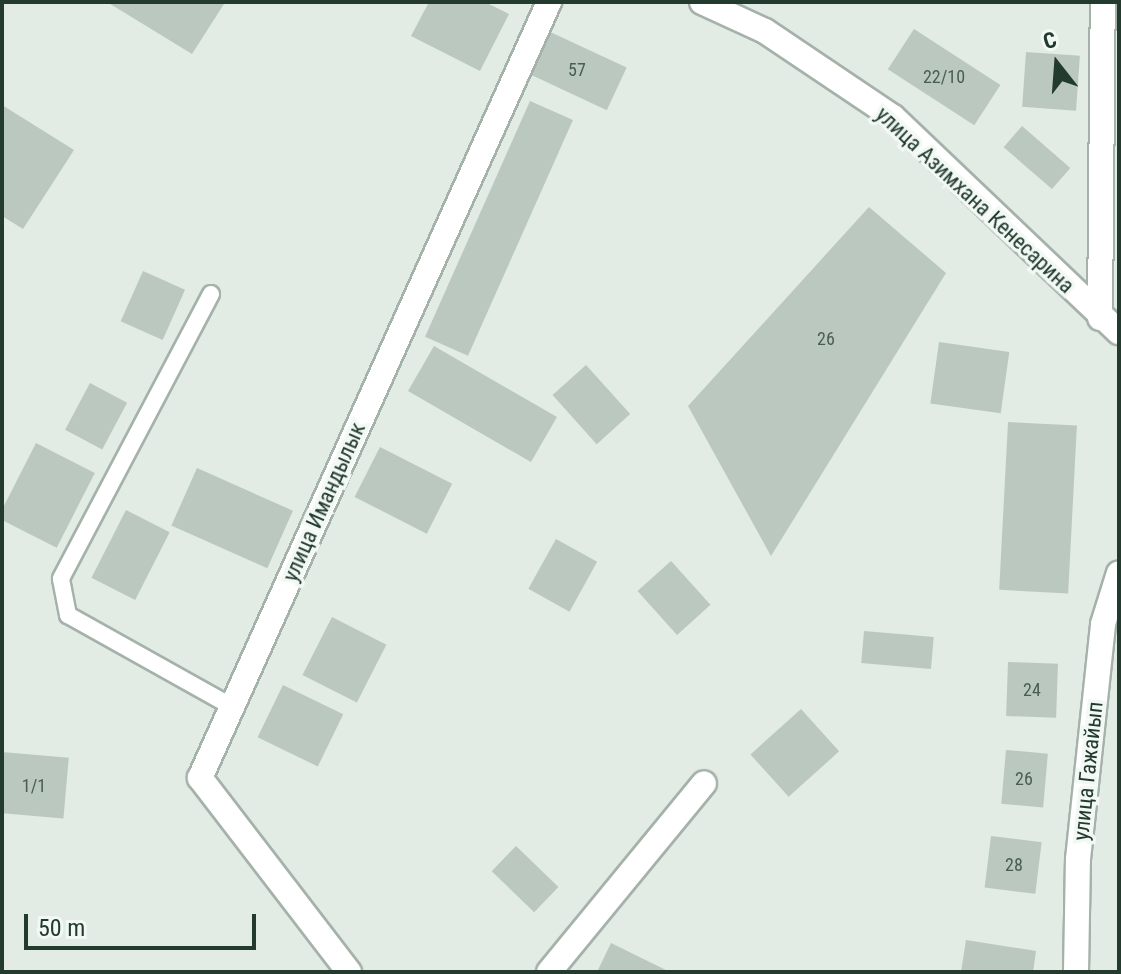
<!DOCTYPE html>
<meta charset="utf-8">
<style>
body{margin:0}
#map{position:relative;width:1121px;height:974px;overflow:hidden;background:#e2ebe4;font-family:"Roboto Condensed",sans-serif}
div>[style]{position:absolute}
[style*='--x']{left:calc(var(--x)*1px);top:calc(var(--y)*1px);width:calc(var(--w)*1px);rotate:calc(var(--a)*1deg)}
.building>*{inset:0;background:#bac8c0;transform-origin:0 0}
.roads{filter:drop-shadow(2px 0 #a5b2aa) drop-shadow(-2px 0 #a5b2aa) drop-shadow(0 2px #a5b2aa) drop-shadow(0 -2px #a5b2aa)}
.service>*{height:16px;margin:-8px;padding:0 8px;transform-origin:8px;border-radius:8px;background:#fff}
.minor>*{height:24px;margin:-12px;padding:0 12px;transform-origin:12px;border-radius:12px;background:#fff}
.tertiary>*{height:24px;margin:-12px;padding:0 12px;transform-origin:12px;border-radius:12px;background:#fff}
span{translate:-50% -50%;white-space:nowrap;text-align:center;line-height:1.15;-webkit-text-stroke:7px #f2f8f3;paint-order:stroke}
.number-label{font-size:18px;color:#495e52}
.number-label span{-webkit-text-stroke-width:0}
.street-label{font-size:22px;color:#233a2e}
.frame{position:absolute;inset:0;border:4px solid #233a2e;pointer-events:none}
.north{position:absolute;left:1017px;top:24px;width:80px;height:80px;-webkit-text-stroke:6px #f2f8f3;paint-order:stroke;rotate:343deg;font-size:22px;font-weight:700;line-height:32px;text-align:center;color:#233a2e}
.north::after{content:'';display:block;margin:auto;width:28px;height:36px;background:#233a2e;clip-path:polygon(50% 0,100% 100%,50% 72%,0 100%)}
.scale{position:absolute;left:24px;top:914px;width:232px;height:36px;box-sizing:border-box;border:4px solid #233a2e;border-top:0;padding-left:10px;font-size:24px;line-height:28px;white-space:nowrap;color:#233a2e;-webkit-text-stroke:6px #f2f8f3;paint-order:stroke}
</style>
<div id="map">
<div class="building">
<i style="clip-path:polygon(107px 2px,221px 2px,224px 4px,192px 54px)"></i>
<i style="clip-path:polygon(429px 2px,485px 2px,509px 14px,480px 71px,411px 36px)"></i>
<i style="left:914px;top:29px;width:103px;height:48px;rotate:33deg"></i>
<i style="left:546px;top:30px;width:89px;height:47px;rotate:25deg"></i>
<i style="left:1026px;top:52px;width:54px;height:55px;rotate:4deg"></i>
<i style="left:530px;top:101px;width:47px;height:258px;rotate:24deg"></i>
<i style="clip-path:polygon(2px 105px,74px 150px,23px 229px,2px 216px)"></i>
<i style="left:1022px;top:126px;width:64px;height:28px;rotate:41deg"></i>
<i style="clip-path:polygon(869px 207px,946px 273px,771px 556px,688px 406px)"></i>
<i style="left:143px;top:271px;width:46px;height:55px;rotate:24deg"></i>
<i style="left:939px;top:342px;width:71px;height:62px;rotate:8deg"></i>
<i style="left:434px;top:346px;width:142px;height:52px;rotate:30deg"></i>
<i style="left:586px;top:365px;width:66px;height:45px;rotate:48deg"></i>
<i style="left:90px;top:383px;width:42px;height:53px;rotate:28deg"></i>
<i style="left:1008px;top:422px;width:69px;height:168px;rotate:3deg"></i>
<i style="left:36px;top:443px;width:66px;height:84px;rotate:27deg"></i>
<i style="left:380px;top:447px;width:81px;height:56px;rotate:27deg"></i>
<i style="left:197px;top:468px;width:105px;height:63px;rotate:24deg"></i>
<i style="left:126px;top:510px;width:49px;height:76px;rotate:27deg"></i>
<i style="left:556px;top:539px;width:47px;height:57px;rotate:29deg"></i>
<i style="left:671px;top:561px;width:59px;height:45px;rotate:48deg"></i>
<i style="left:332px;top:617px;width:61px;height:65px;rotate:27deg"></i>
<i style="left:864px;top:631px;width:70px;height:32px;rotate:5deg"></i>
<i style="left:1008px;top:662px;width:50px;height:54px;rotate:2deg"></i>
<i style="left:283px;top:685px;width:67px;height:58px;rotate:26deg"></i>
<i style="left:801px;top:709px;width:57px;height:68px;rotate:48deg"></i>
<i style="left:1006px;top:750px;width:42px;height:54px;rotate:5deg"></i>
<i style="left:2px;top:752px;width:67px;height:61px;rotate:5deg"></i>
<i style="left:991px;top:836px;width:51px;height:52px;rotate:7deg"></i>
<i style="left:516px;top:846px;width:59px;height:35px;rotate:44deg"></i>
<i style="clip-path:polygon(966px 940px,1036px 951px,1033px 972px,961px 972px)"></i>
<i style="clip-path:polygon(611px 943px,670px 972px,597px 972px)"></i>
</div>
<div class="roads">
<div class="service">
<i style="--x:211;--y:294;--w:322;--a:117.8"></i>
<i style="--x:61;--y:579;--w:37;--a:79"></i>
<i style="--x:68;--y:615;--w:187;--a:29.2"></i>
</div>
<div class="minor">
<i style="--x:1100;--y:318;--w:316;--a:-89.5"></i>
<i style="--x:349;--y:972;--w:245;--a:-127.5"></i>
<i style="--x:200;--y:778;--w:851;--a:-65.78"></i>
<i style="--x:549;--y:972;--w:244;--a:-50.6"></i>
<i style="--x:1076;--y:972;--w:113;--a:-89"></i>
<i style="--x:1078;--y:859;--w:236;--a:-83.9"></i>
<i style="--x:1103;--y:624;--w:53;--a:-72.6"></i>
</div>
<div class="tertiary">
<i style="--x:702;--y:2;--w:69;--a:24.7"></i>
<i style="--x:765;--y:31;--w:154;--a:33.9"></i>
<i style="--x:893;--y:117;--w:312;--a:43.6"></i>
</div>
</div>
<div class="number-label">
<span style="left:577px;top:70px">57</span>
<span style="left:944px;top:77px">22/10</span>
<span style="left:826px;top:339px">26</span>
<span style="left:1032px;top:690px">24</span>
<span style="left:1024px;top:779px">26</span>
<span style="left:34px;top:786px">1/1</span>
<span style="left:1014px;top:865px">28</span>
</div>
<div class="street-label">
<span style="left:975px;top:200px;rotate:43deg">улица Азимхана Кенесарина</span>
<span style="left:324px;top:502px;rotate:-66deg">улица Имандылык</span>
<span style="left:1088px;top:771px;rotate:-84deg">улица Гажайып</span>
</div>
<div class="frame"></div>
<div class="north">С</div>
<div class="scale">50 m</div>
</div>
